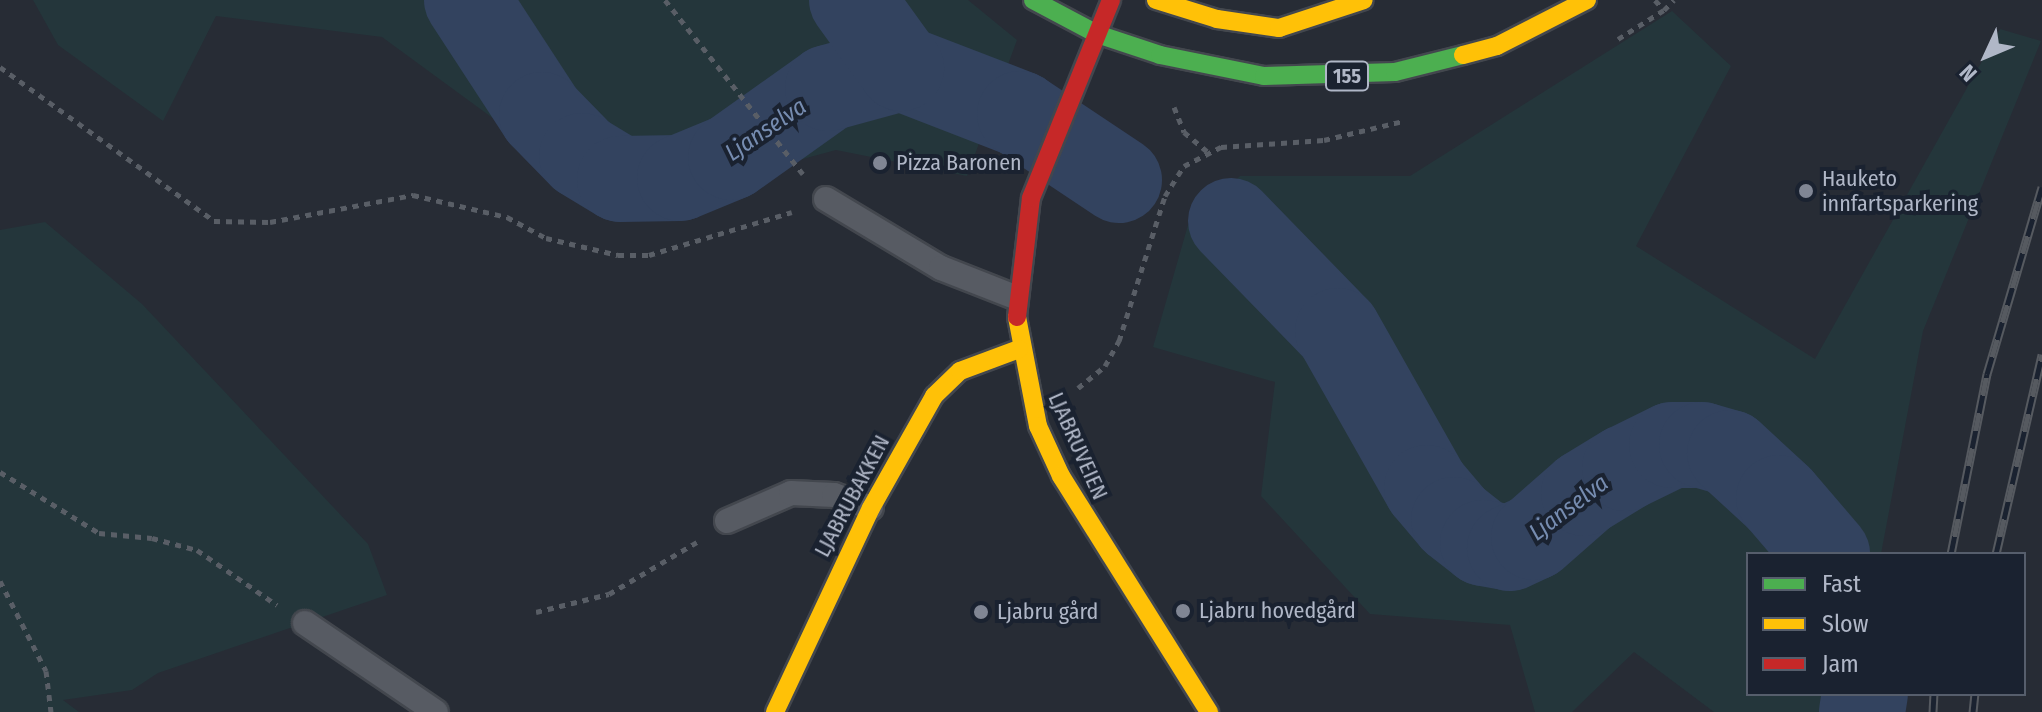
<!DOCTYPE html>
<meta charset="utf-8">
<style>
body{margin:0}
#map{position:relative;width:2042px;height:712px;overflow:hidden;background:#272c35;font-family:"Fira Sans Condensed",sans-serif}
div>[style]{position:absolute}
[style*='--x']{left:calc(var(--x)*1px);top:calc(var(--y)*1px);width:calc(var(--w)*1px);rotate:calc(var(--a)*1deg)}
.green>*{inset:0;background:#24363b}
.river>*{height:86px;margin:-43px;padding:0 43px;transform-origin:43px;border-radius:43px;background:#33435f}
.path>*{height:5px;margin-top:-2.5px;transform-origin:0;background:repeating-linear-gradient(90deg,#595e66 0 6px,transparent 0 12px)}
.roads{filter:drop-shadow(2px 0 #43474e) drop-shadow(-2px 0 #43474e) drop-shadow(0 2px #43474e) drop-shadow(0 -2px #43474e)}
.lane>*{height:24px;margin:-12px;padding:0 12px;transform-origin:12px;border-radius:12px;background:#575b63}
.fast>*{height:18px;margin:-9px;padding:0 9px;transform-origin:9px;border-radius:9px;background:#4caf50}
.slow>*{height:18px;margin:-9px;padding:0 9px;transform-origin:9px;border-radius:9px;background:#ffc107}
.jam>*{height:18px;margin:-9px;padding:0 9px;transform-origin:9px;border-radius:9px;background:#c62828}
.rail>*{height:9px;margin-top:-4.5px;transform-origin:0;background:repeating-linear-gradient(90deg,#1a2230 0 18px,#565a60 0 36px);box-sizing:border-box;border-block:2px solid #565a60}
.dots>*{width:22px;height:22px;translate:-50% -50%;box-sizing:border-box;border:4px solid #1a2230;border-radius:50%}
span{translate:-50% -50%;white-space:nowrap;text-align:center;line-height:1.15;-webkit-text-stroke:8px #1a2230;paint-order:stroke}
.shield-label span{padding:2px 6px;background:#1a2230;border:2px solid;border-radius:6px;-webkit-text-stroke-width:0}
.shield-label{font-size:20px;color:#b0b7c7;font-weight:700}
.poi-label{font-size:22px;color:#b0b7c7}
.left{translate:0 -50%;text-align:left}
.street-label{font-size:22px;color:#b0b7c7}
.water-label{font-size:24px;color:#768cb0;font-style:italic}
.legend{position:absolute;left:1746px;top:552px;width:280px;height:144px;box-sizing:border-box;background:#1a2230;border:2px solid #565e6c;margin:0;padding:10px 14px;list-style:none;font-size:24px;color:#b0b7c7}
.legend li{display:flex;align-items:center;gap:16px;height:40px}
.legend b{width:40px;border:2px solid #565e6c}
.north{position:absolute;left:1946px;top:16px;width:80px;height:80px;-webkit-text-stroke:6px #1a2230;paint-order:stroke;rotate:226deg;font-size:22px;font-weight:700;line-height:32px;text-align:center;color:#b0b7c7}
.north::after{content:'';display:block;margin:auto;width:28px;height:36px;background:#b0b7c7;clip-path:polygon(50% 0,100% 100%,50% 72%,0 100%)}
</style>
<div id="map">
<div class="green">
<i style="clip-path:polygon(33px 0,968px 0,1017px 40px,967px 176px,836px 150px,617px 209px,382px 37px,216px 16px,163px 121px,58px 45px)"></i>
<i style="clip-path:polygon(1672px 11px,1731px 66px,1636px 246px,1815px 359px,2000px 29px,2041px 41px,1923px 331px,1881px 554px,1748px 554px,1748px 694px,1859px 694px,1857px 712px,1714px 712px,1634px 652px,1572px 712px,1535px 712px,1510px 625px,1370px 614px,1261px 496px,1275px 382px,1153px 347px,1188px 225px,1240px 176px,1410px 176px)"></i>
<i style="clip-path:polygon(45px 222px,142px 304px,368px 544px,387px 595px,158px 673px,132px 690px,63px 700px,79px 712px,0 712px,0 230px)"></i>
</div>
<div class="river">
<i style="--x:467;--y:0;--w:137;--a:56.9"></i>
<i style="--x:542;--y:115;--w:57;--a:45.7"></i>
<i style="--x:582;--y:156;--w:44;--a:31.2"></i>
<i style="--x:620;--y:179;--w:60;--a:-1"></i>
<i style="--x:680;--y:178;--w:55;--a:-22.4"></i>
<i style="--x:731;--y:157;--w:119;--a:-35.4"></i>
<i style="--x:828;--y:88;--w:76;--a:-15.3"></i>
<i style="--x:901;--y:68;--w:128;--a:21.1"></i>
<i style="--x:1020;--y:114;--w:119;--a:33.7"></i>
<i style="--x:852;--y:0;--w:84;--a:54.2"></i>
<i style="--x:1231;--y:221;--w:153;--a:45.8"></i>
<i style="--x:1338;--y:331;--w:180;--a:60.5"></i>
<i style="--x:1427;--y:488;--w:42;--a:49.8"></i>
<i style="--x:1454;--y:520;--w:37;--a:38"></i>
<i style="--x:1483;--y:543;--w:27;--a:10"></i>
<i style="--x:1510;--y:548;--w:26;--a:-25"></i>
<i style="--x:1534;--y:537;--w:67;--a:-41.3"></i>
<i style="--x:1584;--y:493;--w:48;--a:-31.4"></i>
<i style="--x:1625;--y:468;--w:52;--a:-26.1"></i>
<i style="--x:1672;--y:445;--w:30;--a:0"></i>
<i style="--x:1702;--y:445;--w:29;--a:16"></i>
<i style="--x:1730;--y:453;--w:67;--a:42.6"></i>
<i style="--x:1779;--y:498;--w:74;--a:49.4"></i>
<i style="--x:1862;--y:712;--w:18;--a:-81"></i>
</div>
<div class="path">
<i style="--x:665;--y:0;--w:222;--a:51.6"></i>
<i style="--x:1655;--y:0;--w:13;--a:48"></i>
<i style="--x:1664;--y:10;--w:14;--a:-45"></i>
<i style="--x:1618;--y:39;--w:54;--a:-32.2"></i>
<i style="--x:0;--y:67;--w:264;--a:35.7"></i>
<i style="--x:214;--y:221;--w:56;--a:1"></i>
<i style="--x:270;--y:222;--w:146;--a:-10.7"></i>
<i style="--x:413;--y:195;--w:97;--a:13.2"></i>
<i style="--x:507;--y:217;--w:44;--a:28.3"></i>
<i style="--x:546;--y:238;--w:74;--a:13.3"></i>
<i style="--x:618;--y:255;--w:31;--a:0"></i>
<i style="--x:649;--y:255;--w:149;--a:-16.7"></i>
<i style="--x:1174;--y:107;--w:27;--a:68"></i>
<i style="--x:1184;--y:132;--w:30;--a:40"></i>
<i style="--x:1078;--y:388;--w:35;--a:-39"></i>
<i style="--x:1105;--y:366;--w:29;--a:-61"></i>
<i style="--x:1119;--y:341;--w:152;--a:-72.4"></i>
<i style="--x:1165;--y:196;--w:36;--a:-58"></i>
<i style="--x:1184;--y:166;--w:42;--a:-27.2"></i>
<i style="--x:1221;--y:147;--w:103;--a:-3.9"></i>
<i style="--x:1324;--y:140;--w:81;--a:-13.5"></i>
<i style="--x:0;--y:472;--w:116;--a:31.6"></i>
<i style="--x:99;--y:533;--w:53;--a:5.4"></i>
<i style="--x:152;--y:538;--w:47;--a:14.9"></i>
<i style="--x:197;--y:550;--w:97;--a:34.5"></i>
<i style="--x:0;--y:581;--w:101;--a:62.9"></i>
<i style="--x:46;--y:671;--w:41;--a:83"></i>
<i style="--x:536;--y:612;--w:75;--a:-13.9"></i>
<i style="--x:609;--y:594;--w:102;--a:-30.6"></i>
</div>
<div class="roads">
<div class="lane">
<i style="--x:826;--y:199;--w:134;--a:31"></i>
<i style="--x:941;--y:268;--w:79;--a:21.4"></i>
<i style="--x:727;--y:521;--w:70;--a:-23.6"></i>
<i style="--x:791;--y:493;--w:43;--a:2.7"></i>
<i style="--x:834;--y:495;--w:39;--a:19"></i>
<i style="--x:305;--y:623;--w:158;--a:34.2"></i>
</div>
<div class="fast">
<i style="--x:1033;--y:0;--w:72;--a:28"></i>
<i style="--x:1097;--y:34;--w:66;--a:18.4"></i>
<i style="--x:1160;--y:55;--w:106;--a:11.4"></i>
<i style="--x:1264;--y:76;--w:131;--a:-1.7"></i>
<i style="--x:1395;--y:72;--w:70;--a:-14"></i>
</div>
<div class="slow">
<i style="--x:1156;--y:0;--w:64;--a:17.3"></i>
<i style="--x:1217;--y:19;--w:63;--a:8.3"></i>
<i style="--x:1279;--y:28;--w:89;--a:-18.2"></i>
<i style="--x:1463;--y:55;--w:35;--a:-15"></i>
<i style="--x:1497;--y:46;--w:101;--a:-27.1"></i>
<i style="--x:1017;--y:317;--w:111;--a:79.1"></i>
<i style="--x:1038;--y:426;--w:55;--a:65.3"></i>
<i style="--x:1061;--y:476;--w:279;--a:57.9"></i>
<i style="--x:775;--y:712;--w:225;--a:-64.8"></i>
<i style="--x:871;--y:508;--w:129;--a:-60.6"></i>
<i style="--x:934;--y:396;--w:36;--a:-44"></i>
<i style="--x:960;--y:371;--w:63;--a:-20.4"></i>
</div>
<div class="jam">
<i style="--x:1017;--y:317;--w:120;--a:-83.3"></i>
<i style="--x:1031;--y:198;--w:214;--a:-68"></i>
</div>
</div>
<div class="rail">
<i style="--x:1951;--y:554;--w:184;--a:-78.7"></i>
<i style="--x:1987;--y:374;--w:195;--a:-73.6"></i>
<i style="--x:1996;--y:554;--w:205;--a:-77"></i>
<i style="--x:1933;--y:712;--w:18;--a:-87"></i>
<i style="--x:1973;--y:712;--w:18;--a:-84"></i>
</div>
<div class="dots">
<i style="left:880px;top:163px;background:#808694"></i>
<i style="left:1806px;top:191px;background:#808694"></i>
<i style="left:1183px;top:611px;background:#808694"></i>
<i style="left:981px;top:612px;background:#808694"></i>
</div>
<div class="shield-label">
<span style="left:1347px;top:76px">155</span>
</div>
<div class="poi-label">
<span class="left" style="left:896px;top:163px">Pizza Baronen</span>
<span class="left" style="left:1822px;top:191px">Hauketo<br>innfartsparkering</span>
<span class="left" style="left:1199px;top:611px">Ljabru hovedgård</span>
<span class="left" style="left:997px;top:612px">Ljabru gård</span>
</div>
<div class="street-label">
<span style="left:1078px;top:446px;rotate:66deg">LJABRUVEIEN</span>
<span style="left:852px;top:496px;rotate:-62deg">LJABRUBAKKEN</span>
</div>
<div class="water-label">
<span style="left:766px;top:130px;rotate:-34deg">Ljanselva</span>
<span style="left:1569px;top:508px;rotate:-37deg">Ljanselva</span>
</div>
<ul class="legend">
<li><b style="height:10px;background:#4caf50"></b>Fast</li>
<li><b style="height:10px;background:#ffc107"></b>Slow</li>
<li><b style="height:10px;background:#c62828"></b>Jam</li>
</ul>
<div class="north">N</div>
</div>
